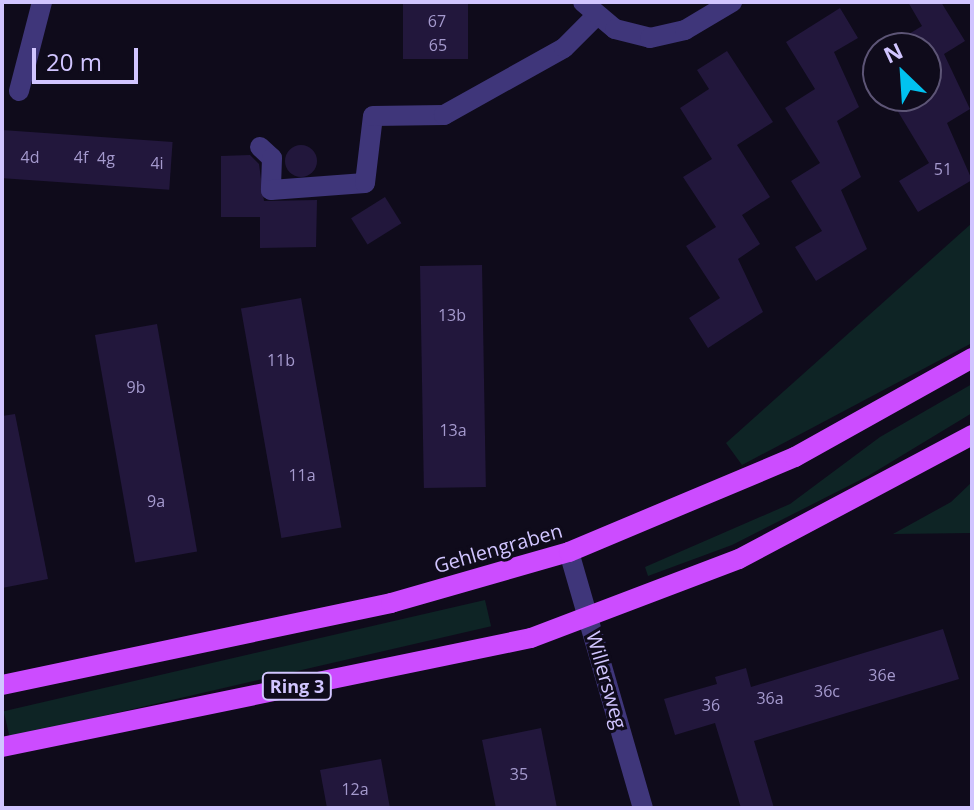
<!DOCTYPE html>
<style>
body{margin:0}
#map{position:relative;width:974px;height:810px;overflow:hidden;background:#0f0b1b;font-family:"Open Sans",sans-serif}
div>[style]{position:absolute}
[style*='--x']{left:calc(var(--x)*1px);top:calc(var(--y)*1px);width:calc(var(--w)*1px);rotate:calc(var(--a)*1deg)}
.green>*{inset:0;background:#0e2425;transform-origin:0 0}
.building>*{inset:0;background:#22173c;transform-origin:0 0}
.round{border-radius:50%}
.lane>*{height:20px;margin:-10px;padding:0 10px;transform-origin:10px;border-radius:10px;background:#3f367a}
.street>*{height:20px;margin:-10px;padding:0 10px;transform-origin:10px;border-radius:10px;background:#3f367a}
.primary>*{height:20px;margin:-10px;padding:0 10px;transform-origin:10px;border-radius:10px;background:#cc4cff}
span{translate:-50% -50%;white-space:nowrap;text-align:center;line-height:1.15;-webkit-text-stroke:6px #0f0b1b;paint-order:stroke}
.number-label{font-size:16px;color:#a59ace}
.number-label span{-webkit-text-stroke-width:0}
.shield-label span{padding:2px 6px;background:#0f0b1b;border:2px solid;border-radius:6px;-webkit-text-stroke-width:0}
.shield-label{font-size:18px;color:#d1c5ff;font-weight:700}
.street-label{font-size:20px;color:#d1c5ff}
.frame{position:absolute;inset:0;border:4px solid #d1c5ff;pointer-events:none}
.north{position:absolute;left:862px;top:32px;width:80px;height:80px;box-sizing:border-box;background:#0f0b1b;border:2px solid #5d5576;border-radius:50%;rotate:335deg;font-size:22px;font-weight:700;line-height:32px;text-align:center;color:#d1c5ff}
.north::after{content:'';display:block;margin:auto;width:28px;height:36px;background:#01c2ef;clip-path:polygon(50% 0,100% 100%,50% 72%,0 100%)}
.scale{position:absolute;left:32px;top:48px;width:106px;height:36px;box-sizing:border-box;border:4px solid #d1c5ff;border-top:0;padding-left:10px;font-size:24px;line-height:28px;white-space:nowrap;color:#d1c5ff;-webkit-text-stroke:6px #0f0b1b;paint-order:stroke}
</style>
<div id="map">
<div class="green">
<i style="clip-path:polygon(972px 223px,972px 343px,742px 465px,726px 443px)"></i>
<i style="clip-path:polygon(972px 384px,972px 413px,868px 476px,732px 545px,648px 576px,645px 567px,790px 504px,880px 437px)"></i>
<i style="clip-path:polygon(972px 482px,972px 533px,893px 534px,951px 502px)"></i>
<i style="left:485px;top:600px;width:27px;height:494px;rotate:77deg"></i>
</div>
<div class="building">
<i style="left:403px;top:2px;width:65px;height:57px"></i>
<i style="clip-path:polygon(908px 2px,941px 2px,965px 41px,944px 54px,970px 109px,947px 123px,972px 180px,918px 212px,899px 181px,929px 163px,897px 110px,926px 96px,926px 48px,886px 48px,922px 26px)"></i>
<i style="clip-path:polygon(840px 8px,858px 38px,834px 52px,859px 107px,837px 121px,861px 177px,841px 190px,867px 249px,816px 281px,795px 247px,822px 231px,791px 181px,820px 163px,785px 108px,815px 89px,786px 42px)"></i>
<i style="clip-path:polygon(727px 51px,773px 122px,737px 145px,770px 197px,742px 215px,760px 244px,738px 259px,763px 312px,708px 348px,689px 318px,720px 298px,686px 246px,716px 227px,683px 177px,712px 159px,680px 108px,709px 89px,697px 70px)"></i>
<i style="left:2px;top:130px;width:171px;height:48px;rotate:4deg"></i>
<i class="round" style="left:285px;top:145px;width:32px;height:32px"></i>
<i style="clip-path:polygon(250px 155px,259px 164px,264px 201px,317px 200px,316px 247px,260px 248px,260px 217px,221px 217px,221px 156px)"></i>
<i style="left:385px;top:197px;width:31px;height:40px;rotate:58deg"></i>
<i style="left:482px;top:265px;width:222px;height:62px;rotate:89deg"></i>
<i style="left:301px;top:298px;width:233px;height:61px;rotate:80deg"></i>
<i style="left:157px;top:324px;width:231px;height:63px;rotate:80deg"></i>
<i style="clip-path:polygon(15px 414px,48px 579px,2px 588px,2px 416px)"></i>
<i style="clip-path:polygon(943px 629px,959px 679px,754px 741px,774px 808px,741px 808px,715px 723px,675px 735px,664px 699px,717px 684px,715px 677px,746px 668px,751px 687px)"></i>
<i style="clip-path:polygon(541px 728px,557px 808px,496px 808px,482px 740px)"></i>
<i style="clip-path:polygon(381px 759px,390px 808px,327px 808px,320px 770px)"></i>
</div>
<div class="lane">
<i style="--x:260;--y:147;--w:16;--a:43"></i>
<i style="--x:272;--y:158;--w:32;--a:92"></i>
<i style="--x:271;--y:190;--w:94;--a:-4.3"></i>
<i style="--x:365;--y:183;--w:67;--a:-83.2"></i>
<i style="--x:373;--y:116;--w:71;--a:-0.8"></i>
<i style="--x:444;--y:115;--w:137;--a:-29.2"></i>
<i style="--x:564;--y:48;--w:45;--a:-45"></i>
</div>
<div class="street">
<i style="--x:583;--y:2;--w:42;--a:40.2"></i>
<i style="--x:615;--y:29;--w:36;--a:14"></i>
<i style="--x:650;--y:38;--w:36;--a:-13"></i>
<i style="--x:685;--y:30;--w:55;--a:-30.8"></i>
<i style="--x:19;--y:91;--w:92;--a:-75.5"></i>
<i style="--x:569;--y:552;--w:266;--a:73.9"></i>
</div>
<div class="primary">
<i style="--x:2;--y:685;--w:398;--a:-11.9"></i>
<i style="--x:391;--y:603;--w:185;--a:-16"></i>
<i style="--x:569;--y:552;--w:245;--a:-22.8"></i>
<i style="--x:795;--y:457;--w:203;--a:-29.2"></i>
<i style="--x:2;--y:747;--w:540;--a:-11.64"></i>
<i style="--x:531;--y:638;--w:222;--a:-20.8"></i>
<i style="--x:739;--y:559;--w:264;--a:-28"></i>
</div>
<div class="number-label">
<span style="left:437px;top:21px">67</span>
<span style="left:438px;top:45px">65</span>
<span style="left:30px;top:157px">4d</span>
<span style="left:81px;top:157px">4f</span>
<span style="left:106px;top:158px">4g</span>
<span style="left:157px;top:163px">4i</span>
<span style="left:943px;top:169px">51</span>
<span style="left:452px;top:315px">13b</span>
<span style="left:281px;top:360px">11b</span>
<span style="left:136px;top:387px">9b</span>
<span style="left:453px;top:430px">13a</span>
<span style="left:302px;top:475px">11a</span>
<span style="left:156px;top:501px">9a</span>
<span style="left:882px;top:675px">36e</span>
<span style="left:827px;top:691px">36c</span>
<span style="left:770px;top:698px">36a</span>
<span style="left:711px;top:705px">36</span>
<span style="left:519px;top:774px">35</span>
<span style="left:355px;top:789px">12a</span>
</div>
<div class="shield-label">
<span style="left:297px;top:686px">Ring 3</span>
</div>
<div class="street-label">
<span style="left:498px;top:548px;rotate:-16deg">Gehlengraben</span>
<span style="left:607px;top:680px;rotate:74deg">Willersweg</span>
</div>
<div class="frame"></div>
<div class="north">N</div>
<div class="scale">20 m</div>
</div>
